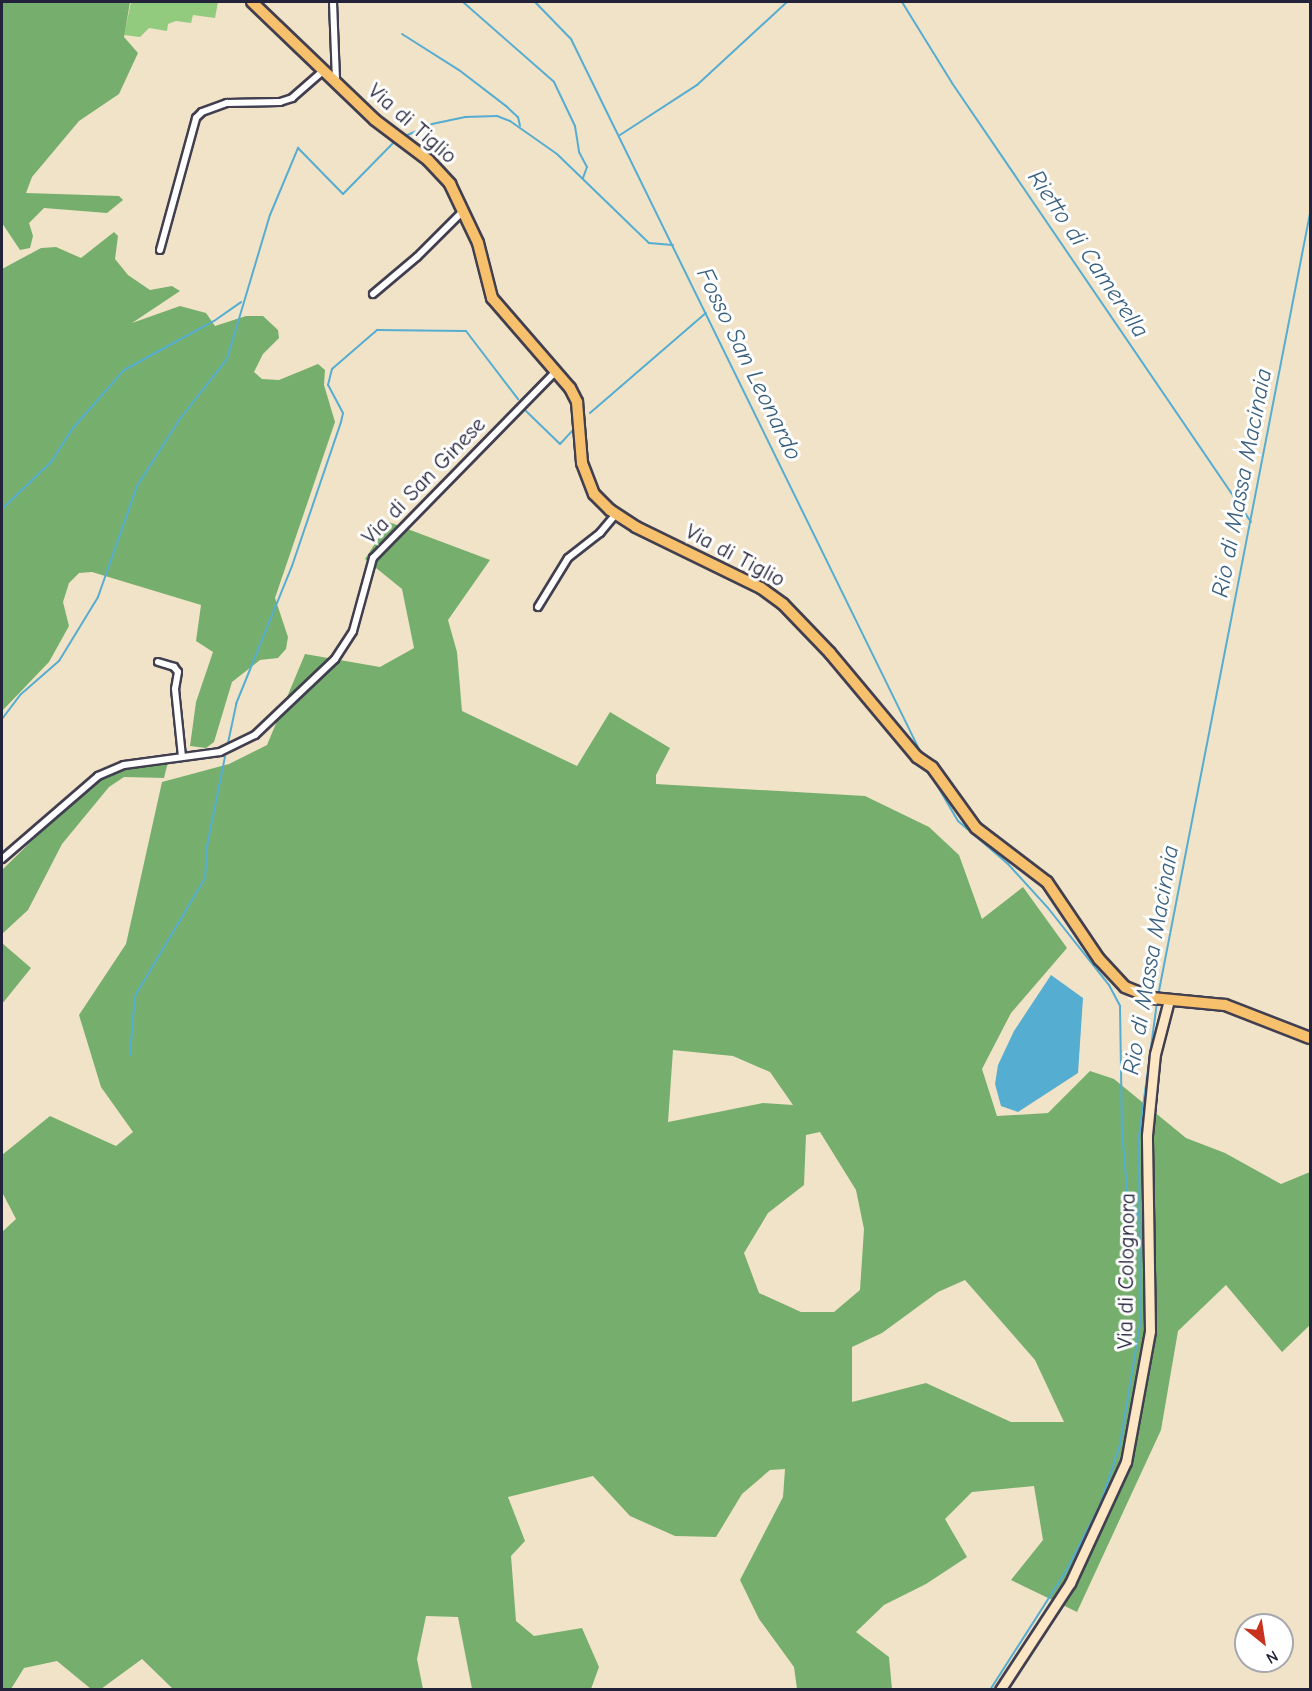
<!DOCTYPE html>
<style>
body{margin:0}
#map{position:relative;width:1312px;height:1691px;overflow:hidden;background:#f1e3c7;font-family:"Comic Neue",sans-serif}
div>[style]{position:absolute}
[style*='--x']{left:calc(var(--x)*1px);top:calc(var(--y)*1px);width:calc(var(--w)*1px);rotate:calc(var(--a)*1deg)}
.green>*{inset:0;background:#93cb7e}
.forest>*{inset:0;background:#76af6d}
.water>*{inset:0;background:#55add2}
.stream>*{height:2px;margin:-1px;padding:0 1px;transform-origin:1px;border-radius:1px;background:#55add2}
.roads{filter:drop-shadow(2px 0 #413f50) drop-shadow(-2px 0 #413f50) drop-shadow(0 2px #413f50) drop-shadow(0 -2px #413f50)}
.street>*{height:6px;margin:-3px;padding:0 3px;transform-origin:3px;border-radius:3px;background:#fff}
.secondary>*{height:9px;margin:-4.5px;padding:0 4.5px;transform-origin:4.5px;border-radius:4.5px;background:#fce6c4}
.primary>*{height:10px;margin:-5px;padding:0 5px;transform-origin:5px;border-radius:5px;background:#f7c06c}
span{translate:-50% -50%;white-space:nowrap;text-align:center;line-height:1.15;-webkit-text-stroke:6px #fff;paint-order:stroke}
.street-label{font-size:22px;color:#22223b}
.water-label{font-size:24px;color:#39617f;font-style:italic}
.frame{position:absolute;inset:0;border:3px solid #22223b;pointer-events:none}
.north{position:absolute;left:1234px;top:1613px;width:60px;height:60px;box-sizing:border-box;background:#fff;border:2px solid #a7a7b1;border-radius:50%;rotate:150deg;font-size:16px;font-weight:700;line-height:24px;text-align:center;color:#22223b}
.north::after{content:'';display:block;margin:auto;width:21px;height:27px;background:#c8321e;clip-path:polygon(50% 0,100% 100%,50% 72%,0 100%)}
</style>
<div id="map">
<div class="green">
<i style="clip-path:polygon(131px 2px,218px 2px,215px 18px,193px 15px,191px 23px,176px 21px,168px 24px,167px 31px,149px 28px,140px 37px,124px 35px)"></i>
</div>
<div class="forest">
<i style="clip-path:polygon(2px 2px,130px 2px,124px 37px,138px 53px,119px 94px,79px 121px,32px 177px,26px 193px,119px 196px,123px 200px,107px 213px,44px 208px,29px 223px,33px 236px,30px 248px,20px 250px,2px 223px)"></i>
<i style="clip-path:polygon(114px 232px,118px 236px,115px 259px,128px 275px,150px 290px,172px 286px,180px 291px,132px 323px,180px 306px,206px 313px,215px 326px,246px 316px,263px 316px,278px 330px,279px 338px,263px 354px,254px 372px,262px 379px,279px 380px,318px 364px,325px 370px,324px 385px,335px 422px,275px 598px,288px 637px,286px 649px,278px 658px,260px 660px,232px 682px,214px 742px,206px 748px,190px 746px,196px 702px,213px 652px,196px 641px,201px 605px,92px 572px,79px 573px,69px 583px,63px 602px,69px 626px,49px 662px,2px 711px,2px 269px,41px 248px,56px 247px,81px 258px)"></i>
<i style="clip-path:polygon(evenodd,389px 522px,490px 560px,448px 620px,457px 652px,462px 711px,577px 766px,610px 712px,670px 748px,656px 775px,656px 784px,865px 796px,929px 827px,959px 855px,982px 919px,1023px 887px,1067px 948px,1011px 1013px,982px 1069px,997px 1116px,1048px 1113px,1090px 1071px,1114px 1079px,1186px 1138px,1225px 1153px,1281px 1184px,1310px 1172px,1310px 1325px,1282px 1352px,1226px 1285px,1178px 1331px,1161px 1430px,1077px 1612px,1011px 1580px,1043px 1540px,1034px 1486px,972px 1492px,945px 1519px,967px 1557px,926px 1584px,884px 1605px,856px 1632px,889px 1657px,892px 1689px,797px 1689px,794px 1667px,759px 1619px,740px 1580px,783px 1497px,785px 1469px,770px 1470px,742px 1494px,716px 1537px,675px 1536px,630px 1516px,593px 1476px,508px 1497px,525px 1541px,511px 1556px,516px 1621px,534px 1636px,582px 1628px,599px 1667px,591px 1689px,472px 1689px,458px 1617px,426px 1616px,417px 1659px,423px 1689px,173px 1689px,142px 1659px,101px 1689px,91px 1689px,57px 1661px,24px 1668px,11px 1689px,2px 1689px,2px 1232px,16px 1219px,2px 1192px,2px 1155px,50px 1116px,116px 1146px,133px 1132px,101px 1087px,79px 1015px,126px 944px,162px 782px,229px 764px,267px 745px,305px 654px,380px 667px,414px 648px,402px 589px,365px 559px,389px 522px,673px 1050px,733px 1056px,770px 1072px,793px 1105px,763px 1103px,668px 1122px,673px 1050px,389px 522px,820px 1132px,856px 1190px,864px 1229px,860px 1290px,834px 1312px,801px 1312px,759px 1293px,744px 1253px,768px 1213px,804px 1185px,806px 1135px,820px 1132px,389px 522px,965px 1280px,1035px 1360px,1064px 1422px,1011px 1422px,926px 1383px,852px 1402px,852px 1347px,882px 1333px,938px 1292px,965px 1280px)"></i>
<i style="clip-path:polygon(168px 762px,164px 778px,124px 777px,109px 787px,62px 844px,28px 910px,2px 934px,2px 870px,92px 782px,130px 766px)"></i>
<i style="clip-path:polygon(2px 943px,31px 968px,2px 1004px)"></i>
</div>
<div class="water">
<i style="clip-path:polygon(1051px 975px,1083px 998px,1078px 1073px,1018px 1112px,1001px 1106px,995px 1084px,998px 1065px,1014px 1031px)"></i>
</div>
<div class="stream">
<i style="--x:463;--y:2;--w:121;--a:41.3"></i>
<i style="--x:554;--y:82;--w:49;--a:64.5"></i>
<i style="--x:575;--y:126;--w:26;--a:81"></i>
<i style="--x:579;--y:152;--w:17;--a:62"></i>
<i style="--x:587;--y:167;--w:12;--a:110"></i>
<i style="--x:535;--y:2;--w:52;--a:45.8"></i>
<i style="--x:571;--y:39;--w:793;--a:63.89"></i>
<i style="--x:902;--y:2;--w:95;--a:58.3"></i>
<i style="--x:952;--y:83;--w:531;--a:55.74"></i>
<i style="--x:402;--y:34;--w:67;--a:32.3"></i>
<i style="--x:459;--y:70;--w:59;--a:37.5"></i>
<i style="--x:506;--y:106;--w:16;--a:43"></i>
<i style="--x:518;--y:117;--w:9;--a:77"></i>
<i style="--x:620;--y:135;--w:92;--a:-33"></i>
<i style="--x:697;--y:85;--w:122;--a:-42.7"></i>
<i style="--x:403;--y:137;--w:32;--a:-24"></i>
<i style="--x:432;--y:124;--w:34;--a:-12"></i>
<i style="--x:465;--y:117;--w:32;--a:-2"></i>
<i style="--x:497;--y:116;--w:14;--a:21"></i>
<i style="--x:510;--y:121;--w:57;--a:35.1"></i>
<i style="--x:557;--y:154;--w:128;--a:44.1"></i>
<i style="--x:649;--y:243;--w:24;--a:5"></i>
<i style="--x:526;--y:411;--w:47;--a:44.1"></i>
<i style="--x:560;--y:444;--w:21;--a:-47"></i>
<i style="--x:590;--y:413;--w:153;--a:-40.8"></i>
<i style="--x:2;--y:509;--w:68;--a:-43.8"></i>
<i style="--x:51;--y:462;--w:40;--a:-57.1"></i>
<i style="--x:73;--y:428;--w:77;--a:-48.7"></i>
<i style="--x:124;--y:370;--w:102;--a:-28.6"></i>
<i style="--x:214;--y:321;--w:33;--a:-35"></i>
<i style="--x:2;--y:719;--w:30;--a:-53"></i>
<i style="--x:20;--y:695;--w:52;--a:-41.1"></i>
<i style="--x:59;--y:661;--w:75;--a:-58.6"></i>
<i style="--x:98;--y:597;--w:118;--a:-70.6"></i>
<i style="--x:137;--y:486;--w:78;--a:-57.5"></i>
<i style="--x:179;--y:420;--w:78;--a:-51.8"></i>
<i style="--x:227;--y:359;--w:150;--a:-73.4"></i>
<i style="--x:270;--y:215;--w:73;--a:-67.3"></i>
<i style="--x:298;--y:148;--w:64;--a:45.6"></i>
<i style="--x:343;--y:194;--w:74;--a:-45.5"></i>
<i style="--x:228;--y:743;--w:40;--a:-78"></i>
<i style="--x:236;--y:704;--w:149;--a:-67.9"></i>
<i style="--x:292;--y:566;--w:152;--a:-71.2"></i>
<i style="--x:341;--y:422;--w:9;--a:-77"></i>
<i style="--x:343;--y:413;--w:32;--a:-118"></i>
<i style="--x:328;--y:385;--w:16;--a:-76"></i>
<i style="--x:332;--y:369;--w:60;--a:-40.9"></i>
<i style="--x:377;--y:330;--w:89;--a:0.6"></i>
<i style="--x:466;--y:331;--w:86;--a:52.6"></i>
<i style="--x:931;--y:775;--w:53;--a:59.6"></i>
<i style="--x:958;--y:821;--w:66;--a:40.7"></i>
<i style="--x:1008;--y:864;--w:59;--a:47.7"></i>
<i style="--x:1048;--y:908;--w:98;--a:51.6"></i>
<i style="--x:1109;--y:985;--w:24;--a:62"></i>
<i style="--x:1120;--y:1006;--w:125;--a:89.1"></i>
<i style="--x:1122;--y:1131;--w:59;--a:85.2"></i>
<i style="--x:1127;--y:1190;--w:28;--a:67"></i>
<i style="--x:1158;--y:996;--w:798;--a:-79.01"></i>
<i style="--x:130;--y:1055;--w:59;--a:-85.2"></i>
<i style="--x:135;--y:996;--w:137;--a:-59.3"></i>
<i style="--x:205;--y:878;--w:32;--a:-86"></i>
<i style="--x:207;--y:846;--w:91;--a:-78.6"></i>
<i style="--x:990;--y:1690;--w:141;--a:-57.4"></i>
<i style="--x:1066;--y:1571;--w:74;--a:-62.7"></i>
<i style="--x:1100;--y:1505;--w:63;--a:-71.6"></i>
<i style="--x:1120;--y:1445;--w:123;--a:-80.6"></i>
<i style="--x:1140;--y:1324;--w:187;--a:-90.3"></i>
<i style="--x:1139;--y:1137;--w:136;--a:-82.4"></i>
</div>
<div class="roads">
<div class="street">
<i style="--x:333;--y:2;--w:77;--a:87.8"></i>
<i style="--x:160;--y:250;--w:137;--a:-74.7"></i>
<i style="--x:196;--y:118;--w:8;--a:-45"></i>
<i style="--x:202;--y:112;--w:27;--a:-20"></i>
<i style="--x:227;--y:103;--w:53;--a:-1.1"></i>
<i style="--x:280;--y:102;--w:13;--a:-18"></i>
<i style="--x:292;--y:98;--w:43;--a:-41.2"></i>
<i style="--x:373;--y:294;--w:57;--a:-40.1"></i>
<i style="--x:417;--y:257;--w:65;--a:-45"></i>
<i style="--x:538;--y:607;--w:57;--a:-58.5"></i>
<i style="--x:568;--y:558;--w:41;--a:-38"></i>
<i style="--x:600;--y:533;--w:25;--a:-50"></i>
<i style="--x:158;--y:662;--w:17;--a:17"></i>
<i style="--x:174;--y:667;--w:6;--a:51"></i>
<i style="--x:178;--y:672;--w:17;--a:100"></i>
<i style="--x:175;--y:689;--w:68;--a:84.1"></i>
<i style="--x:2;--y:859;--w:127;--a:-40.8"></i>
<i style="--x:98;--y:776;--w:28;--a:-23"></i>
<i style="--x:124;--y:765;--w:97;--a:-7.7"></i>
<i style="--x:220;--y:752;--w:39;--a:-26"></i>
<i style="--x:255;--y:735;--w:110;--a:-43.5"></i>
<i style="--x:335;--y:659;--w:33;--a:-57"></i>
<i style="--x:353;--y:631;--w:76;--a:-74.7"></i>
<i style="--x:373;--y:558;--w:260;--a:-45.6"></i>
</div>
<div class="secondary">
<i style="--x:1000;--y:1690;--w:128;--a:-56.8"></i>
<i style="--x:1070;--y:1583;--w:133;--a:-65.2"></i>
<i style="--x:1126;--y:1462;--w:133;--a:-79.6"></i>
<i style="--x:1150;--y:1331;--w:196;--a:-90.9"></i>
<i style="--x:1147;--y:1135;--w:81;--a:-84.4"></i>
<i style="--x:1155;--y:1054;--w:56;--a:-75.5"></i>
</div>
<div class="primary">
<i style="--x:252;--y:2;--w:170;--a:43.8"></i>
<i style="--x:375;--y:120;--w:66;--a:37"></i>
<i style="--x:428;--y:160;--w:33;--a:47"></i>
<i style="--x:450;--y:184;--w:65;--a:64.6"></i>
<i style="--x:478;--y:243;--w:57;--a:75.7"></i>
<i style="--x:492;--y:298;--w:119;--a:49.1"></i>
<i style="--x:570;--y:388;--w:16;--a:63"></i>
<i style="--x:577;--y:402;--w:61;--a:85.3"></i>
<i style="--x:582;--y:463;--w:33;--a:69"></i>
<i style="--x:594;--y:494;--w:23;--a:45"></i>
<i style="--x:610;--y:510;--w:31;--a:33"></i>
<i style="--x:636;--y:527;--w:139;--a:26"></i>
<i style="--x:761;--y:588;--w:27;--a:36"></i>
<i style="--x:783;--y:604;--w:68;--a:46.2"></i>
<i style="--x:830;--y:653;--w:136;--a:50.1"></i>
<i style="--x:917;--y:757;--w:18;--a:34"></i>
<i style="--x:932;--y:767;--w:75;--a:54.2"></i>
<i style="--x:976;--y:828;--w:89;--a:37.3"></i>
<i style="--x:1047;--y:882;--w:93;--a:56"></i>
<i style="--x:1099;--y:959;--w:38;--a:47"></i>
<i style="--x:1125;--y:987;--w:29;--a:22"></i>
<i style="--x:1152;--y:998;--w:73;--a:5.5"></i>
<i style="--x:1225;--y:1005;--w:91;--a:21.2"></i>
</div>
</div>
<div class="street-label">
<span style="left:412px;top:124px;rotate:41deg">Via di Tiglio</span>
<span style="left:424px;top:481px;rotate:-46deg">Via di San Ginese</span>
<span style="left:735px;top:556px;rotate:28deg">Via di Tiglio</span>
<span style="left:1127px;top:1271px;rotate:-89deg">Via di Colognora</span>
</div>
<div class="water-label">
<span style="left:1088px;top:254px;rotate:56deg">Rietto di Camerella</span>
<span style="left:749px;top:364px;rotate:64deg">Fosso San Leonardo</span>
<span style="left:1242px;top:483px;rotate:-79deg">Rio di Massa Macinaia</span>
<span style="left:1151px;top:960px;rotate:-80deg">Rio di Massa Macinaia</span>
</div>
<div class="frame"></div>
<div class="north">N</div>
</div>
